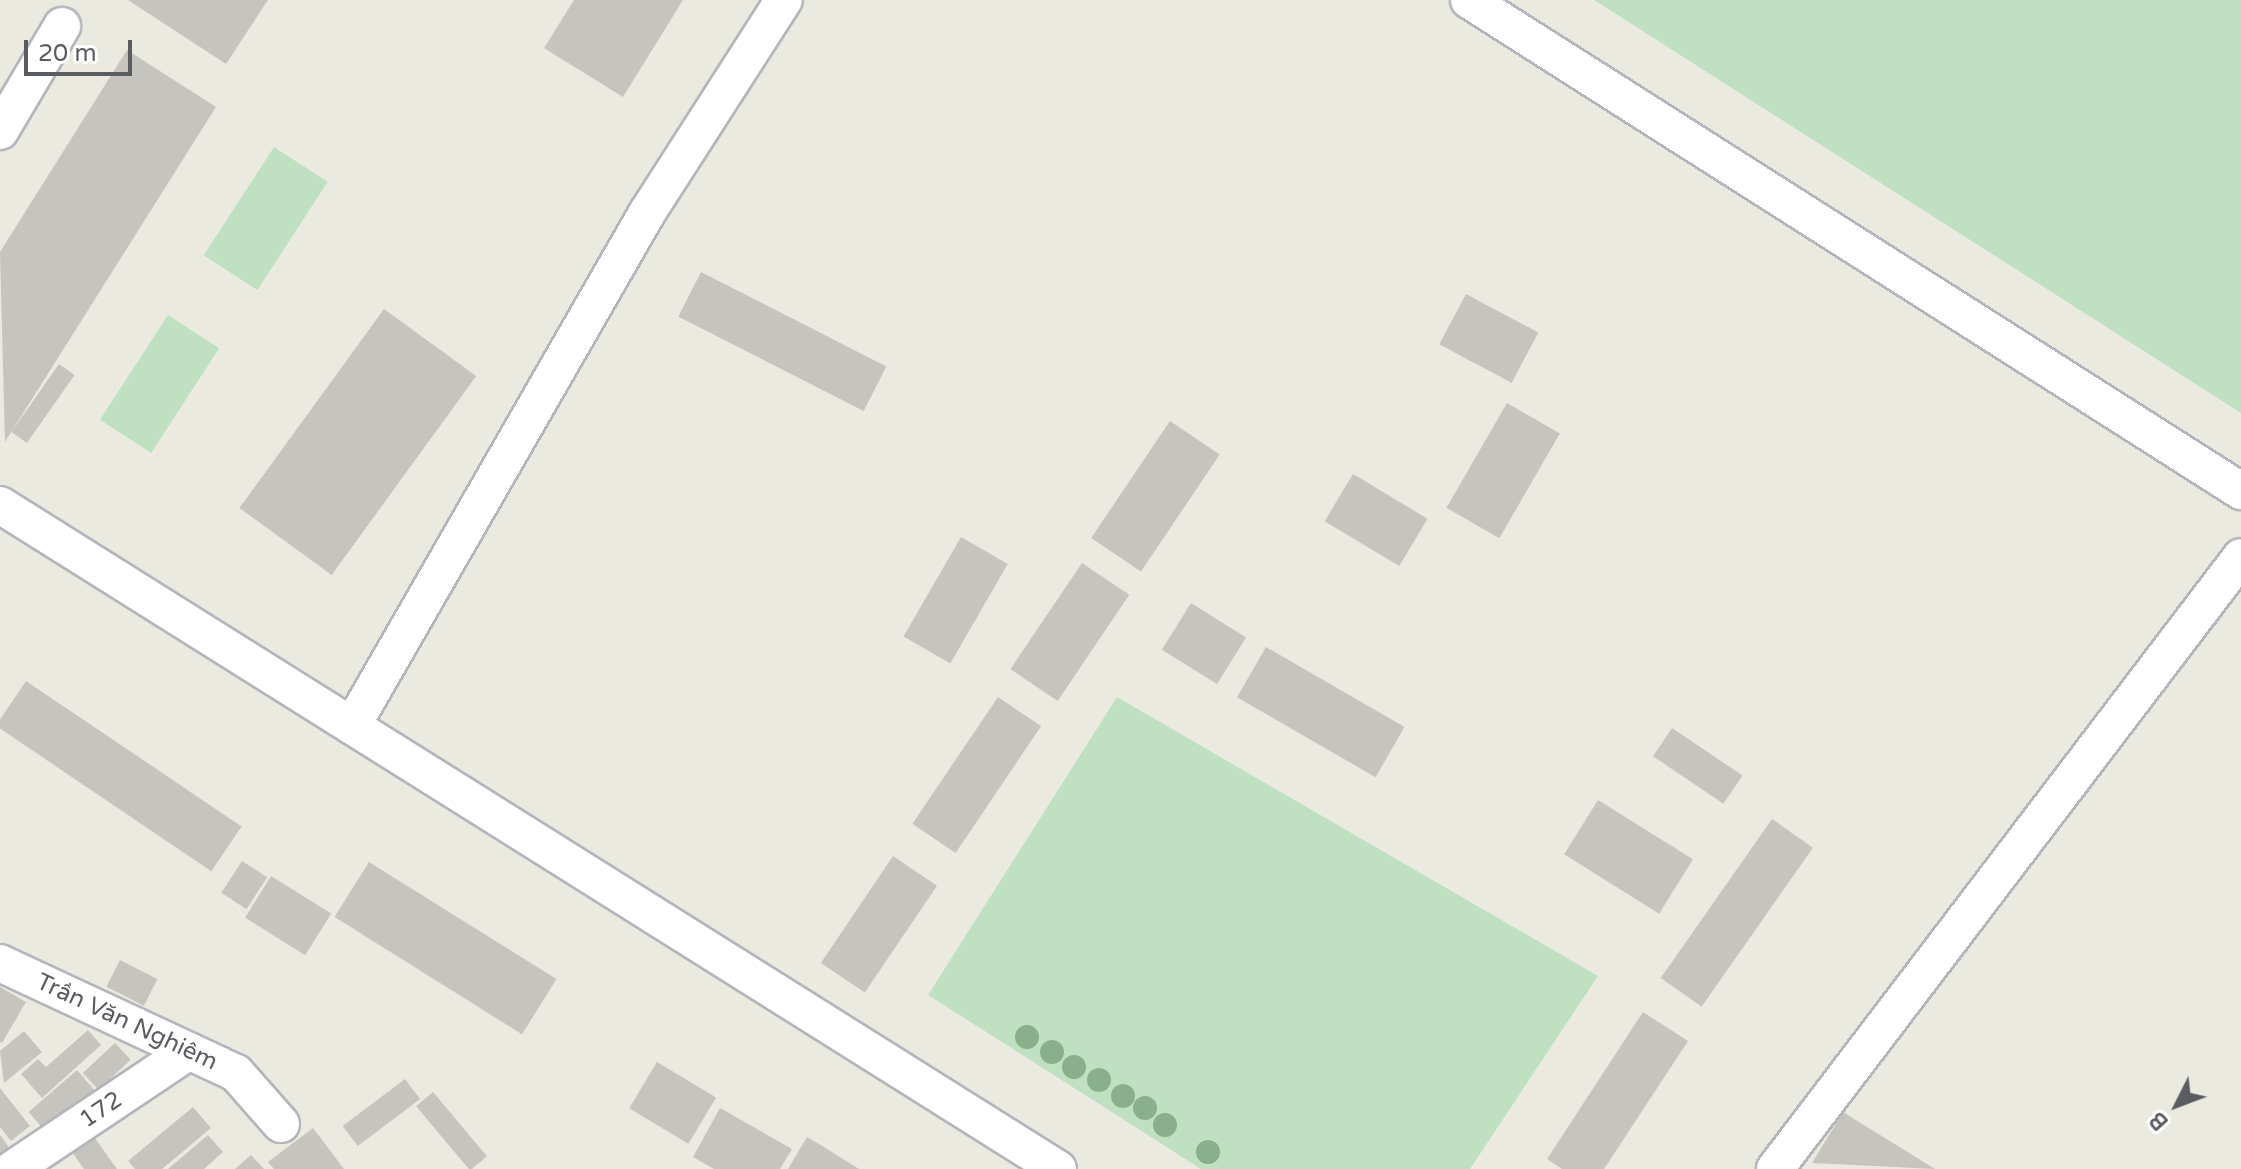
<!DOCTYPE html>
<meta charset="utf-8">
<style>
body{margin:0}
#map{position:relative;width:2241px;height:1169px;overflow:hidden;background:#ebeae1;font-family:"Varela Round",sans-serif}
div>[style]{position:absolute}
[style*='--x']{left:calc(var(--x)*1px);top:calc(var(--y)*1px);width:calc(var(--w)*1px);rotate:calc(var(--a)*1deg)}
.green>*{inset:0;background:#bfe1c2;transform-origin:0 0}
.building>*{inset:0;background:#c6c4be;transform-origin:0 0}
.roads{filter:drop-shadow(2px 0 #b3b6bb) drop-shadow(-2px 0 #b3b6bb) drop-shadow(0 2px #b3b6bb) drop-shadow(0 -2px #b3b6bb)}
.minor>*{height:36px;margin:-18px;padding:0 18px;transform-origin:18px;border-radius:18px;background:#fff}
.trees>*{width:24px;height:24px;margin:-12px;border-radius:50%;background:#8aaf8b}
span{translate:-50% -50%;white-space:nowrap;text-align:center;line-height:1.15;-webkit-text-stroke:8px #fff;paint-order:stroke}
.street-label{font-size:24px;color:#595c61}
.north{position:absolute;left:2137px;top:1065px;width:80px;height:80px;-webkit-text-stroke:6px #fff;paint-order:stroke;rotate:228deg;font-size:22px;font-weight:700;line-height:32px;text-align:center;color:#595c61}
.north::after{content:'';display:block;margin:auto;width:28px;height:36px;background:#595c61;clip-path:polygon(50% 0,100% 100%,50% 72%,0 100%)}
.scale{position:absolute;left:24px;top:40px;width:108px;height:36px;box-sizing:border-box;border:4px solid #595c61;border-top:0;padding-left:10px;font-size:24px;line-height:28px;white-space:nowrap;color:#595c61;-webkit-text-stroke:6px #fff;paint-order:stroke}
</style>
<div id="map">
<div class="green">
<i style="clip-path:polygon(1594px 0,2241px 0,2241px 413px)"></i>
<i style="left:274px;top:147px;width:64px;height:129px;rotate:33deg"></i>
<i style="left:168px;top:315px;width:61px;height:125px;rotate:33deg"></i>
<i style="clip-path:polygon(1117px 697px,1598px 976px,1470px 1169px,1201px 1169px,928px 995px)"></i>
</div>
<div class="building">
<i style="clip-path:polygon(128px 0,268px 0,226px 64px)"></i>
<i style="clip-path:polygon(574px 0,683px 0,623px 97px,544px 48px)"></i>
<i style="clip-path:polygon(127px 50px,216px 107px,5px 442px,0 252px)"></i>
<i style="left:701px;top:272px;width:208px;height:50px;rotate:27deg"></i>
<i style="left:1466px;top:294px;width:82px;height:57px;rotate:28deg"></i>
<i style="left:384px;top:309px;width:114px;height:246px;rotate:36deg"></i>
<i style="left:59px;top:364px;width:19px;height:83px;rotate:35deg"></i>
<i style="left:1507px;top:403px;width:61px;height:121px;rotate:30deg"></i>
<i style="left:1170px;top:421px;width:60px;height:141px;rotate:34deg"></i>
<i style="left:1353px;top:474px;width:87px;height:55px;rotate:31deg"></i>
<i style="left:961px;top:537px;width:54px;height:115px;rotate:30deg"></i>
<i style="left:1082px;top:563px;width:57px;height:128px;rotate:34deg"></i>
<i style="left:1191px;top:603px;width:65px;height:55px;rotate:32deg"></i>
<i style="left:1266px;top:647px;width:160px;height:58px;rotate:30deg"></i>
<i style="left:26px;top:681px;width:260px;height:54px;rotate:34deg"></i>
<i style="left:998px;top:697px;width:52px;height:153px;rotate:34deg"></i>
<i style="left:1672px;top:728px;width:85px;height:34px;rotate:34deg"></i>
<i style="left:1598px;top:800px;width:112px;height:64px;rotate:32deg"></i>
<i style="left:1772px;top:819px;width:50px;height:194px;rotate:35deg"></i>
<i style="left:893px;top:856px;width:53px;height:129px;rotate:34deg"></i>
<i style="left:242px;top:861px;width:30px;height:38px;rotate:33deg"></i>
<i style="left:369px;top:862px;width:221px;height:65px;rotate:32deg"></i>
<i style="left:271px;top:876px;width:71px;height:49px;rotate:32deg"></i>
<i style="left:120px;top:960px;width:42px;height:30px;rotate:27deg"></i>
<i style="clip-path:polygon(0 987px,26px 1002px,2px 1043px,0 1042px)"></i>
<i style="clip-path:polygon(1643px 1012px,1688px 1041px,1604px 1169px,1562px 1169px,1547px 1159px)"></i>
<i style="clip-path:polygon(88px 1030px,101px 1045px,42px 1098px,21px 1074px,38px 1059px,46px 1067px)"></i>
<i style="clip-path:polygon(24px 1031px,42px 1052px,4px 1083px,0 1051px)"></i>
<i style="left:115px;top:1043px;width:23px;height:44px;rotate:47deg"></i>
<i style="left:657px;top:1062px;width:69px;height:54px;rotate:31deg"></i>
<i style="left:77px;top:1070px;width:30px;height:64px;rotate:49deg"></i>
<i style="left:405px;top:1079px;width:25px;height:78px;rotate:53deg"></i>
<i style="clip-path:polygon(0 1088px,30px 1126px,11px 1141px,0 1127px)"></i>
<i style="left:433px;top:1092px;width:84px;height:22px;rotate:50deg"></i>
<i style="clip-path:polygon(193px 1107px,211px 1128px,162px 1169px,135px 1169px,128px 1161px)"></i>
<i style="clip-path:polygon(720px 1108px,792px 1149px,780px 1169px,714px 1169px,693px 1157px)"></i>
<i style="clip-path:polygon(1843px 1112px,1935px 1169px,1812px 1163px)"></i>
<i style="clip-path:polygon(313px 1128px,344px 1169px,274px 1169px,268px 1162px)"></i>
<i style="clip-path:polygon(92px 1134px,117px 1169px,84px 1169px,70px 1149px)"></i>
<i style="clip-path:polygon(0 1135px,11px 1150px,0 1159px)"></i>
<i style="clip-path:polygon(208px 1135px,223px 1152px,204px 1169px,168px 1169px)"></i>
<i style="clip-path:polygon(807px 1137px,824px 1147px,859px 1169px,788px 1169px)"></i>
<i style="clip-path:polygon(251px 1155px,264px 1169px,235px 1169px)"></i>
</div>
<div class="roads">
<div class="minor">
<i style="--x:1469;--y:0;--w:915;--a:32.46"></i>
<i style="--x:0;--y:131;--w:122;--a:-59.4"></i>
<i style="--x:0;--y:505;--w:1249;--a:32.11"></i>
<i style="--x:352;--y:726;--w:592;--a:-60.1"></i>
<i style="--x:647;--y:213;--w:253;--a:-57.3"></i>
<i style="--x:0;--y:963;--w:260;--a:25"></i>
<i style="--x:236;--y:1073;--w:68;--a:48.6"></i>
<i style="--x:13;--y:1169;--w:212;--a:-33.8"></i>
<i style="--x:1775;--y:1169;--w:769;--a:-52.71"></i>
</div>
</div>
<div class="trees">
<i style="left:1027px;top:1037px"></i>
<i style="left:1052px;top:1052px"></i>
<i style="left:1074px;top:1067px"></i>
<i style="left:1099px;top:1080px"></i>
<i style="left:1123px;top:1096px"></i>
<i style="left:1145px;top:1108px"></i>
<i style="left:1165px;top:1125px"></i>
<i style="left:1208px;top:1152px"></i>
</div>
<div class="street-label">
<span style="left:127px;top:1022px;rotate:25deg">Trần Văn Nghiêm</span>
<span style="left:101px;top:1110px;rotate:-34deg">172</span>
</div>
<div class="north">B</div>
<div class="scale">20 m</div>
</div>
